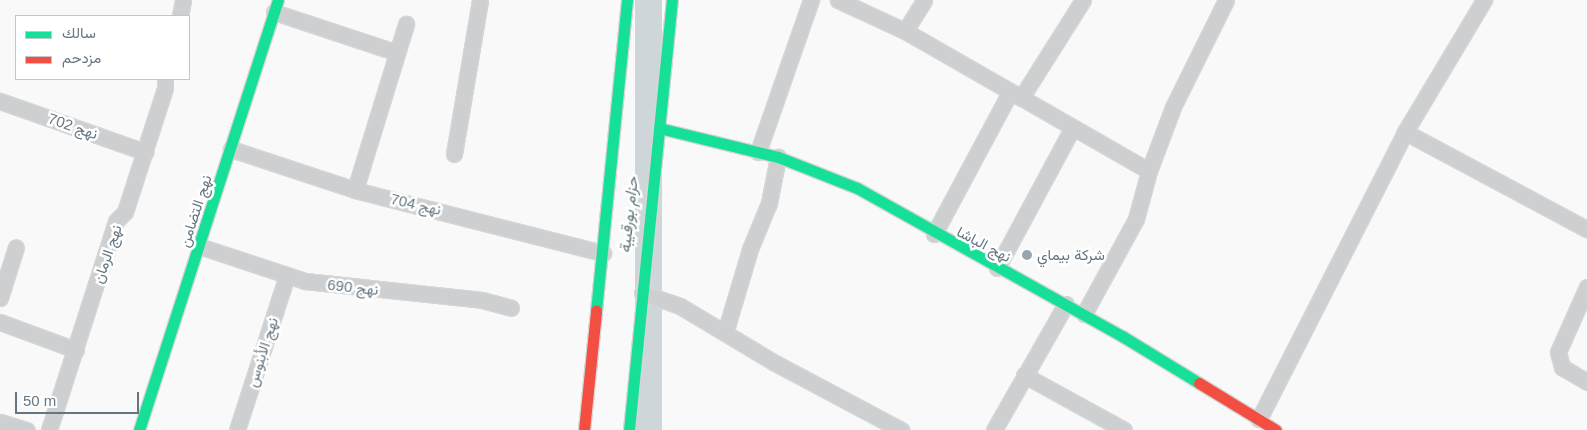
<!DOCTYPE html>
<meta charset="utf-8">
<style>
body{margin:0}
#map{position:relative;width:1587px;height:430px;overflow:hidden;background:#f9f9f9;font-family:Arial,Vazirmatn,sans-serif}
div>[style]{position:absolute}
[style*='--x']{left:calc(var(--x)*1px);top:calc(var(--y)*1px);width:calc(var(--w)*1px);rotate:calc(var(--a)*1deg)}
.water>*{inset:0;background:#ced6d9;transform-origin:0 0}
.roads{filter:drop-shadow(1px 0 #d5d6d7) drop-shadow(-1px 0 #d5d6d7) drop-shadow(0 1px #d5d6d7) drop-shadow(0 -1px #d5d6d7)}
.street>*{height:15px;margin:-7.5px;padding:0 7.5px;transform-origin:7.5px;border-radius:7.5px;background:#cecfd0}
.fast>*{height:11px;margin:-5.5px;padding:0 5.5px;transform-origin:5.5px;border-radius:5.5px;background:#16e098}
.jam>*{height:11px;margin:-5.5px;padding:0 5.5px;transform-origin:5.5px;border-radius:5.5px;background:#f24e42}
.dots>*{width:14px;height:14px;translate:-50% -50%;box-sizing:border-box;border:2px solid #fff;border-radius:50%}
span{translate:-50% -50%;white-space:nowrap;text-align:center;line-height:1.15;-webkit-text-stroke:5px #fff;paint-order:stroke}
.street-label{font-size:15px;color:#657683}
.poi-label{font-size:15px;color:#657683}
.left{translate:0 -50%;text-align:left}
.water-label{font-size:16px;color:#60757c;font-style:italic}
.legend{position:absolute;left:15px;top:15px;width:175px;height:65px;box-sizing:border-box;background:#fff;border:1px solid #c1c8cd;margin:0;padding:6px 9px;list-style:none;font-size:15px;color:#657683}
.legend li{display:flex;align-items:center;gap:10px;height:25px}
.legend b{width:25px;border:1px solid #c1c8cd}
.scale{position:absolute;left:15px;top:392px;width:124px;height:22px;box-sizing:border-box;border:2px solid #657683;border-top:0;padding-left:6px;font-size:15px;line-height:18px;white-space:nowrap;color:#657683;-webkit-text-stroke:4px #fff;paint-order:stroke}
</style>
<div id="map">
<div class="water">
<i style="left:635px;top:0;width:27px;height:432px"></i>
</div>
<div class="roads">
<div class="street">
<i style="--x:838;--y:0;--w:74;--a:24.8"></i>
<i style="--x:905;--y:31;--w:281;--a:29.8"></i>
<i style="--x:274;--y:12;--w:127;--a:18.3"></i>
<i style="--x:180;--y:16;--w:16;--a:-79"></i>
<i style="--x:905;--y:31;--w:36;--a:-58"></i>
<i style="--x:1021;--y:98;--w:116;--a:-57.7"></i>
<i style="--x:0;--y:101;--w:154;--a:19.4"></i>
<i style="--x:1405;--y:132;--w:206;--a:28.1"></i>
<i style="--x:231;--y:149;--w:131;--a:18.3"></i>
<i style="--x:355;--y:190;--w:256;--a:14.3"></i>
<i style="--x:758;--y:152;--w:161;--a:-70.8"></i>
<i style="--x:454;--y:154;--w:156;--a:-80.4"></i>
<i style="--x:355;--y:190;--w:174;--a:-72.9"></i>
<i style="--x:934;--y:234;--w:161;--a:-61.8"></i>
<i style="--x:199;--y:246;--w:112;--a:18.3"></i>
<i style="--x:305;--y:281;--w:178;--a:6.1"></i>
<i style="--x:482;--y:300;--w:30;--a:15"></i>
<i style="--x:997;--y:268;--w:158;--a:-61.7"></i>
<i style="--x:1587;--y:287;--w:71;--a:114"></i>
<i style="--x:1558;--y:352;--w:16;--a:75"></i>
<i style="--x:1562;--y:367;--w:29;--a:31"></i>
<i style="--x:642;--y:293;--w:40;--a:18.9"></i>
<i style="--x:680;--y:306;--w:111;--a:31"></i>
<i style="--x:775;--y:363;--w:143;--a:28"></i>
<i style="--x:0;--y:298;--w:53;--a:-72.6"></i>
<i style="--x:1084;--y:314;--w:108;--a:-61.3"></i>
<i style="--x:1136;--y:219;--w:50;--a:-74.8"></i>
<i style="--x:1149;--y:171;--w:68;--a:-69.4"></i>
<i style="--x:1173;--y:107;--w:119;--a:-63.6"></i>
<i style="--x:0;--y:322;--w:81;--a:20.2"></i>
<i style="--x:725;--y:333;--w:88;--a:-73.4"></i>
<i style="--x:750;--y:249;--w:50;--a:-67.6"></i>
<i style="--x:769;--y:203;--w:47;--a:-78.9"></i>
<i style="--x:1024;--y:375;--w:114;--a:28.8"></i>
<i style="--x:1259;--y:419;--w:322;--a:-63"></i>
<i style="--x:1405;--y:132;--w:154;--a:-59.1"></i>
<i style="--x:0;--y:422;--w:28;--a:17"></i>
<i style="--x:49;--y:430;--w:219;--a:-72.2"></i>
<i style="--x:116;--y:221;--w:13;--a:-45"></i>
<i style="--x:125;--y:212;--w:130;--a:-72.1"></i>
<i style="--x:165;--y:88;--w:9;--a:-90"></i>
<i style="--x:237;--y:430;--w:163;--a:-72.1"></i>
<i style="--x:994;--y:430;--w:145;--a:-60.3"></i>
</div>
<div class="fast">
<i style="--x:659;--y:128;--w:122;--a:13.7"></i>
<i style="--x:778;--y:157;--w:85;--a:21.4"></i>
<i style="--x:857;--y:188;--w:304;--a:29.2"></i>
<i style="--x:1122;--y:336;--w:90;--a:31.4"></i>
<i style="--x:596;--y:311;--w:313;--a:-84.3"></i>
<i style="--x:139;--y:430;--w:452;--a:-72.1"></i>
<i style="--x:629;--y:430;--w:432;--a:-84.3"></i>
</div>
<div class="jam">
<i style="--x:1199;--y:383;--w:90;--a:31.4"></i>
<i style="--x:584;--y:430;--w:120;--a:-84.2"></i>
</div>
</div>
<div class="dots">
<i style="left:1027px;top:255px;background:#99a4ac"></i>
</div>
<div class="street-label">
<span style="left:73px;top:126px;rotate:19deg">نهج 702</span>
<span style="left:416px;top:204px;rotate:13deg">نهج 704</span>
<span style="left:195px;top:211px;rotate:-72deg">نهج التضامن</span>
<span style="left:984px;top:244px;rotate:28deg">نهج الباشا</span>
<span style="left:107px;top:254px;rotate:-71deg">نهج الرمان</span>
<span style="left:353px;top:287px;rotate:6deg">نهج 690</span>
<span style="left:262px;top:352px;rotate:-72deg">نهج الأبنوس</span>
</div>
<div class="poi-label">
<span class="left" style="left:1037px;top:255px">شركة بيماي</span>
</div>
<div class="water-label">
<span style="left:629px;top:215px;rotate:-84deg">حزام بورقيبة</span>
</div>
<ul class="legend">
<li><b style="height:6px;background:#16e098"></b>سالك</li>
<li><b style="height:6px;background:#f24e42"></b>مزدحم</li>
</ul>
<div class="scale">50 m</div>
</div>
